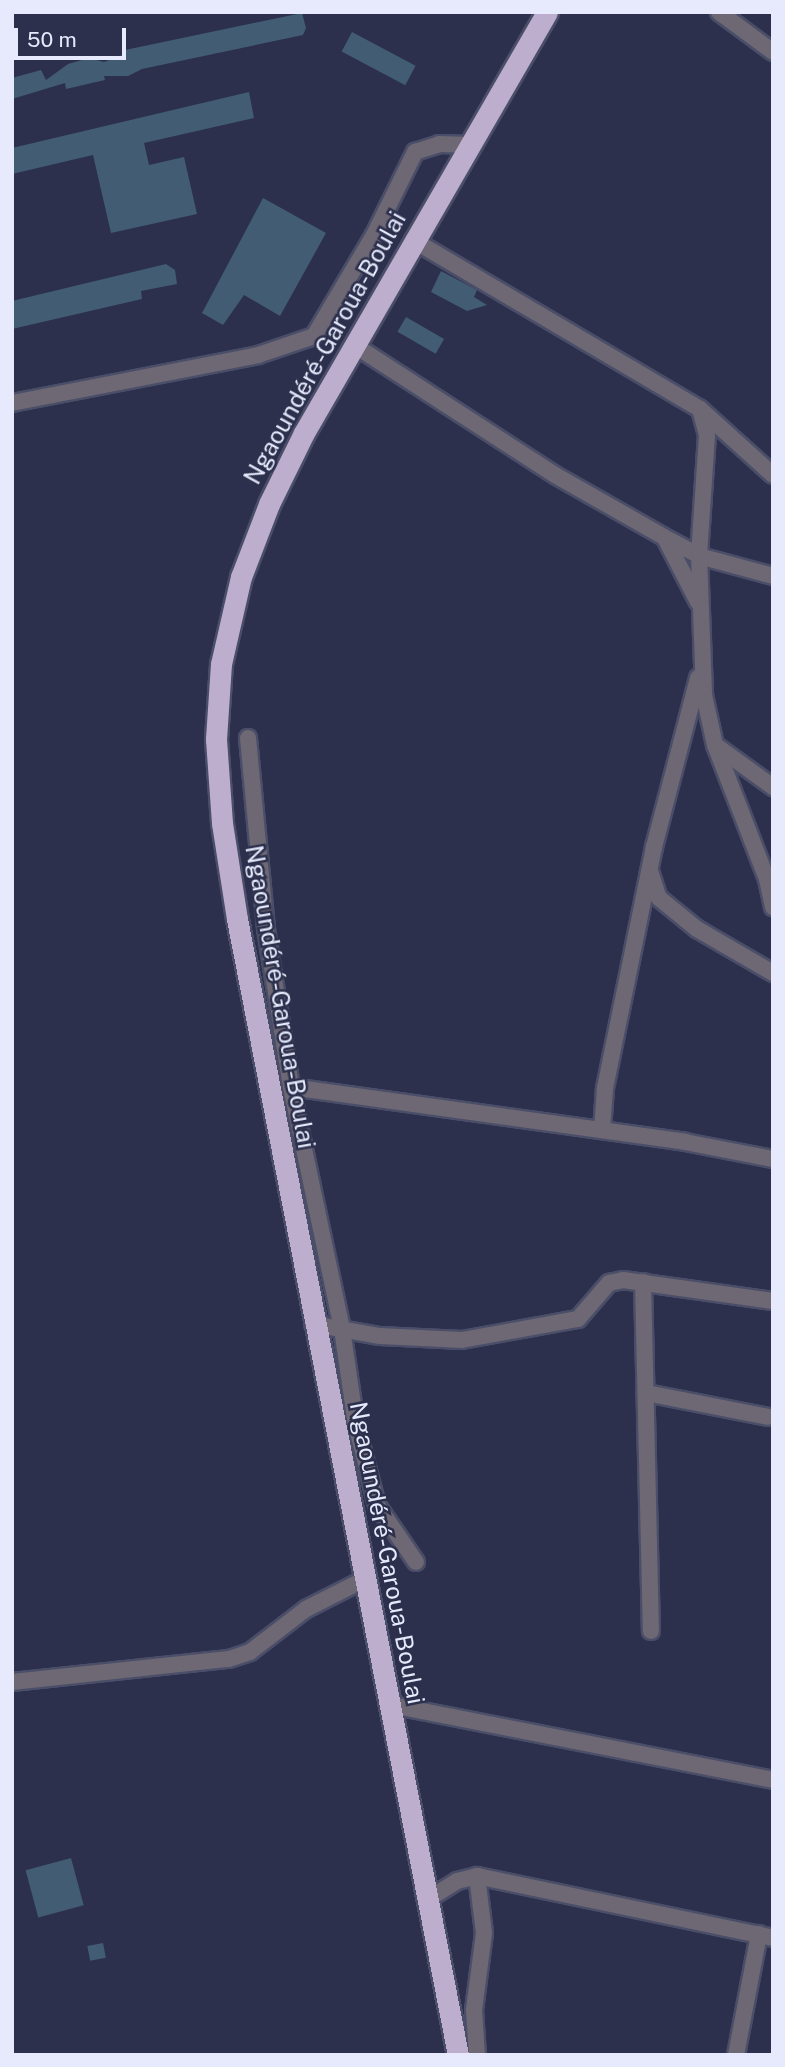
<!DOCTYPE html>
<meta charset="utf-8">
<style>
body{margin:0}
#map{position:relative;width:785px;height:2067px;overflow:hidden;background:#2c304c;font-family:"Public Sans",sans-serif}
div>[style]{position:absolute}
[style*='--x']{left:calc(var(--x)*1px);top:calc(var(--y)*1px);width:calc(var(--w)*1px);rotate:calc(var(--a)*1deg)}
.building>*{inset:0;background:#425c73;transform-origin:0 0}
.roads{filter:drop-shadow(2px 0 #4a4e68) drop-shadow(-2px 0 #4a4e68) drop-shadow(0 2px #4a4e68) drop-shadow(0 -2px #4a4e68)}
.minor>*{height:16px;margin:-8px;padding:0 8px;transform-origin:8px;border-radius:8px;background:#6e6774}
.highway>*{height:21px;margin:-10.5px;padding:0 10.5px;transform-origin:10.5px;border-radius:10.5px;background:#beaece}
span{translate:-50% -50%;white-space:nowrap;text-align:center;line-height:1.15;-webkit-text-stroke:5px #2c304c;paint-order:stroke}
.street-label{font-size:24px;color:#e6eafc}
.frame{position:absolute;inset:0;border:14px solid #e6eafc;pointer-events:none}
.scale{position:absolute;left:14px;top:28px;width:112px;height:32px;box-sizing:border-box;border:4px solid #e6eafc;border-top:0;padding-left:9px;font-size:21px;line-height:24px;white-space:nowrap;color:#e6eafc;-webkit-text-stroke:5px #2c304c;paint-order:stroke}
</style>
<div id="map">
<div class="building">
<i style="clip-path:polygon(302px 13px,306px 28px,303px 35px,142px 69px,128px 76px,104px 76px,105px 80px,66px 89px,65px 83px,12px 99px,12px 78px,41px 70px,46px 80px,68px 64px,89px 58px,104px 62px,125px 54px,125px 50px)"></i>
<i style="left:352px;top:32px;width:72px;height:22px;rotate:28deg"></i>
<i style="clip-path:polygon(249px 92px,254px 118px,144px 143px,149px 165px,184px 157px,197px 214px,111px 233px,93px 155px,12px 174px,12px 148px)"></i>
<i style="clip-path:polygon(263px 198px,326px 233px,280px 316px,244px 295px,223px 325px,202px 313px)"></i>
<i style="clip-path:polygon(166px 264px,175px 270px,177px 284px,141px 291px,142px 299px,12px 329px,12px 301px)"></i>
<i style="clip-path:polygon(441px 271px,477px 290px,474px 297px,487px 305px,467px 311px,431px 292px)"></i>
<i style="left:406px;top:317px;width:44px;height:17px;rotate:30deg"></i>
<i style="left:71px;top:1858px;width:49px;height:47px;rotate:75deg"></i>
<i style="left:103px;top:1943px;width:15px;height:16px;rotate:79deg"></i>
</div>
<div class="roads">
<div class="minor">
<i style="--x:719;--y:12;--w:67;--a:36.5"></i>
<i style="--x:413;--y:240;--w:333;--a:30.5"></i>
<i style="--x:700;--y:409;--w:98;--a:42.1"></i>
<i style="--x:354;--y:345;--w:239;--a:32.9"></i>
<i style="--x:555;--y:475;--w:125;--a:29.6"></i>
<i style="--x:664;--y:537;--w:40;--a:28"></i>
<i style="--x:699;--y:556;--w:77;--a:15.1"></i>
<i style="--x:12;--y:403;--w:251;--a:-11"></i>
<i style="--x:258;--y:355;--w:59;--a:-18.7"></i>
<i style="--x:314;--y:336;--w:117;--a:-59.3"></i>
<i style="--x:374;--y:235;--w:93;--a:-63.7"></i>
<i style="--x:415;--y:152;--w:25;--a:-18"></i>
<i style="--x:439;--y:144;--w:32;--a:2"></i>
<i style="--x:700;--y:409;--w:27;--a:75"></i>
<i style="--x:707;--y:435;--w:121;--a:93.8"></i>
<i style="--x:699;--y:556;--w:139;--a:87.9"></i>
<i style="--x:704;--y:695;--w:51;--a:77.6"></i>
<i style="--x:715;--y:745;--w:144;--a:68.8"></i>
<i style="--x:767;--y:879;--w:29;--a:78"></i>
<i style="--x:665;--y:538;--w:72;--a:62.7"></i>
<i style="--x:248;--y:738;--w:192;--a:84.6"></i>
<i style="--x:266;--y:929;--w:160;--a:81"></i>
<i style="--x:291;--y:1087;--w:247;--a:78.1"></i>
<i style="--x:342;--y:1329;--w:97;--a:81.7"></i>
<i style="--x:356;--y:1425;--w:83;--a:75.3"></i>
<i style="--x:377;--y:1505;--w:69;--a:55.6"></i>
<i style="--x:715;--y:745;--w:72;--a:35.9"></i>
<i style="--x:650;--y:871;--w:28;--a:72"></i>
<i style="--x:659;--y:898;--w:49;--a:39.2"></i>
<i style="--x:697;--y:929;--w:88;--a:30.1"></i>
<i style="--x:291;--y:1087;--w:398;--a:7.9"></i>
<i style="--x:685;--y:1142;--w:90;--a:10.9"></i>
<i style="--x:602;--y:1130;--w:42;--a:-85.9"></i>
<i style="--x:605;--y:1088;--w:246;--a:-78.5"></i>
<i style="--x:654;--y:847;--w:175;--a:-75.4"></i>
<i style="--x:643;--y:1282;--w:349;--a:88.7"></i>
<i style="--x:313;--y:1324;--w:68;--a:10.2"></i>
<i style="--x:380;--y:1336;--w:82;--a:2.8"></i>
<i style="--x:462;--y:1340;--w:118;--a:-10.3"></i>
<i style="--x:578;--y:1319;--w:48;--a:-49.3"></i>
<i style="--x:609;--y:1283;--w:14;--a:-12"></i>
<i style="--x:623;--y:1280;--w:151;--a:8"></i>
<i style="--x:646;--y:1393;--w:124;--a:11.1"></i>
<i style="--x:12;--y:1682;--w:218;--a:-6.1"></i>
<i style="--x:229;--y:1659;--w:22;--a:-18"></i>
<i style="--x:250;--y:1652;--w:71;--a:-37.5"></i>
<i style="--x:306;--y:1609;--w:66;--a:-27"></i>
<i style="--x:391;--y:1705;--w:389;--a:11.1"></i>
<i style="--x:477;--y:1876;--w:57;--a:83"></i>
<i style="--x:484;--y:1933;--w:78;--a:97.4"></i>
<i style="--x:474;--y:2010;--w:45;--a:86.2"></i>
<i style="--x:430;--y:1898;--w:32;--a:-32"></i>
<i style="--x:457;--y:1881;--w:21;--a:-14"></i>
<i style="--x:477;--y:1876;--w:302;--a:11.8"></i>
<i style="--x:736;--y:2055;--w:123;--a:-79.2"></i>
</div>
<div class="highway">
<i style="--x:458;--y:2055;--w:1157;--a:-101.01"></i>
<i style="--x:237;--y:919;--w:97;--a:-98.9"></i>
<i style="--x:222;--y:823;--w:84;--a:-94.1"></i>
<i style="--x:216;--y:739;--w:75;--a:-86.2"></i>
<i style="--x:221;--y:664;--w:89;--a:-77.1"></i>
<i style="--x:241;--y:577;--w:78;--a:-69"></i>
<i style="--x:269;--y:504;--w:79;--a:-63.8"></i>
<i style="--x:304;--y:433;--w:486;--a:-60"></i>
</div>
</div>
<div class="street-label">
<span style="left:325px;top:348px;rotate:-61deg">Ngaoundéré-Garoua-Boulai</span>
<span style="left:280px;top:997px;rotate:80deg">Ngaoundéré-Garoua-Boulai</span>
<span style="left:387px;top:1553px;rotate:79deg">Ngaoundéré-Garoua-Boulai</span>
</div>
<div class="frame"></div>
<div class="scale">50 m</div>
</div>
